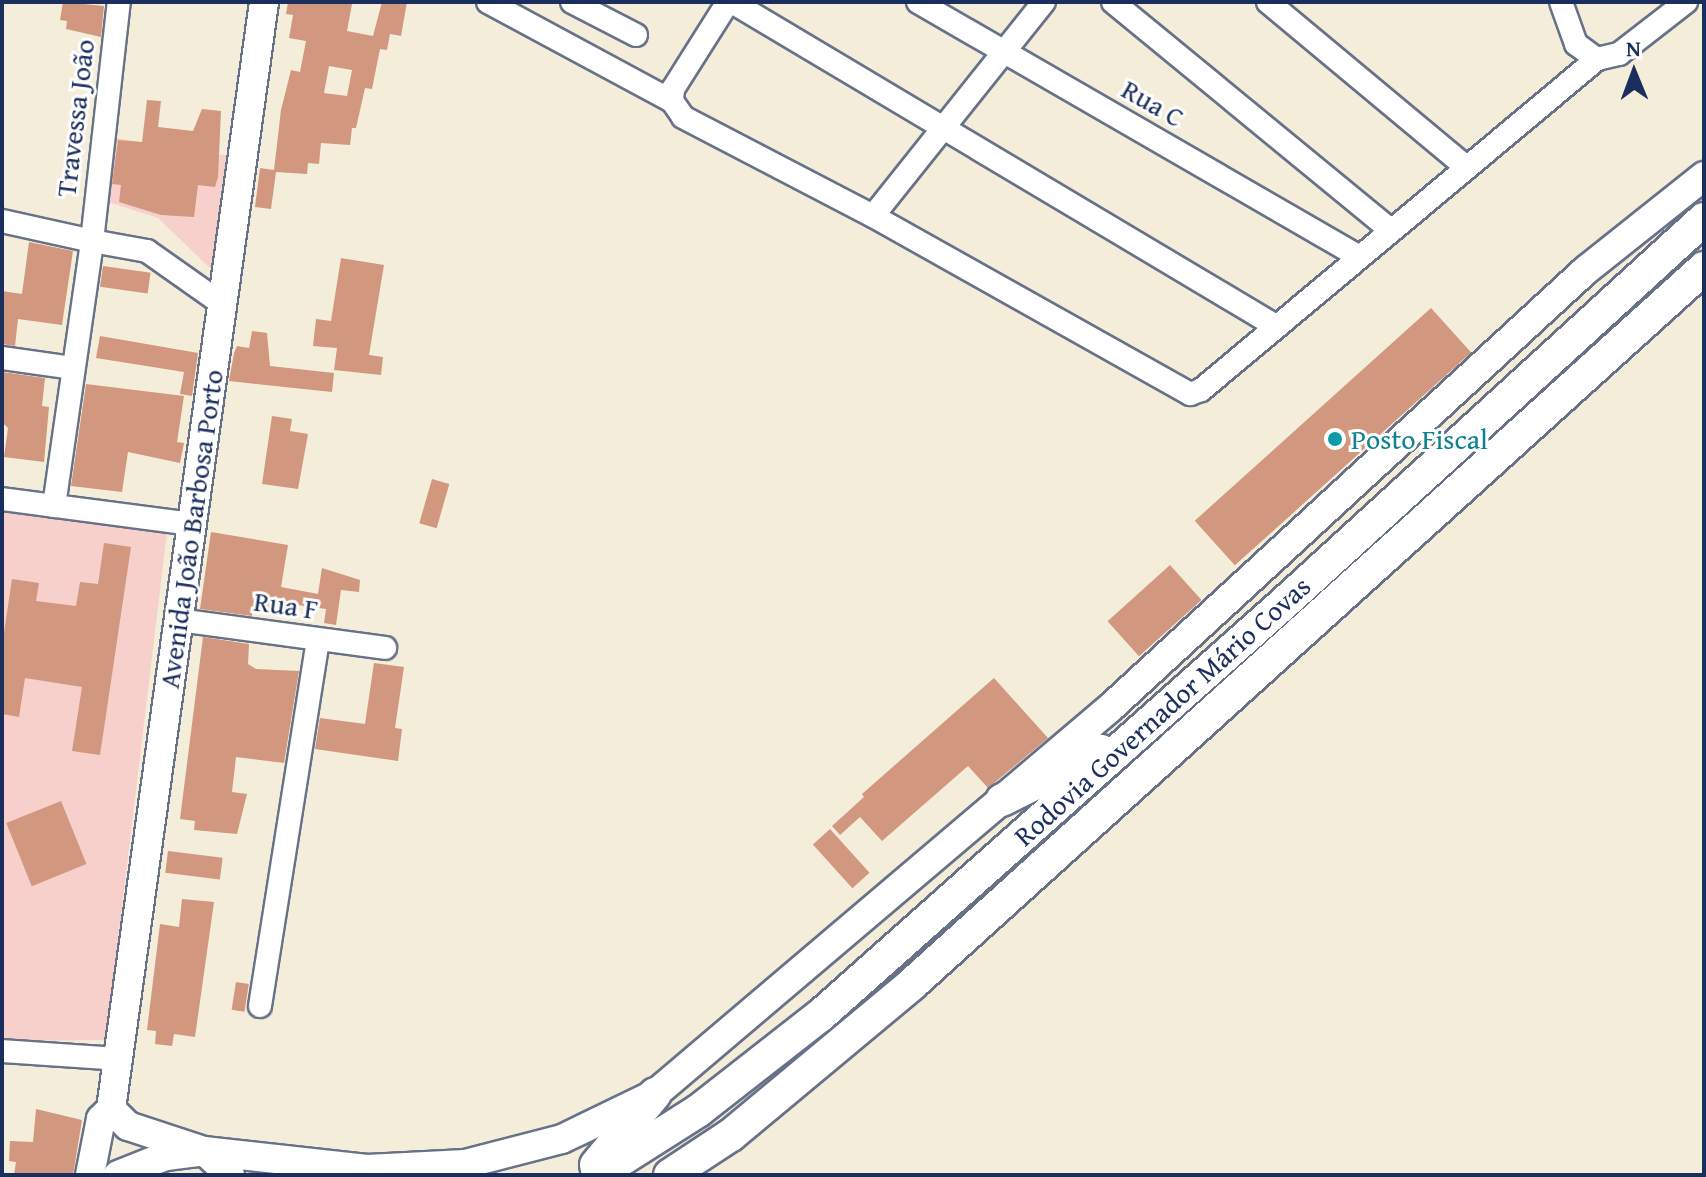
<!DOCTYPE html>
<meta charset="utf-8">
<style>
body{margin:0}
#map{position:relative;width:1706px;height:1177px;overflow:hidden;background:#f4edd9;font-family:"Gentium Book Plus",serif}
div>[style]{position:absolute}
[style*='--x']{left:calc(var(--x)*1px);top:calc(var(--y)*1px);width:calc(var(--w)*1px);rotate:calc(var(--a)*1deg)}
.built>*{inset:0;background:#f7d0cc}
.building>*{inset:0;background:#d1977f;transform-origin:0 0}
.roads{filter:drop-shadow(2px 0 #677289) drop-shadow(-2px 0 #677289) drop-shadow(0 2px #677289) drop-shadow(0 -2px #677289)}
.minor>*{height:22px;margin:-11px;padding:0 11px;transform-origin:11px;border-radius:11px;background:#fff}
.major>*{height:28px;margin:-14px;padding:0 14px;transform-origin:14px;border-radius:14px;background:#fff}
.highway>*{height:32px;margin:-16px;padding:0 16px;transform-origin:16px;border-radius:16px;background:#fff}
.dots>*{width:22px;height:22px;translate:-50% -50%;box-sizing:border-box;border:4px solid #fff;border-radius:50%}
span{translate:-50% -50%;white-space:nowrap;text-align:center;line-height:1.15;-webkit-text-stroke:6px #fff;paint-order:stroke}
.street-label{font-size:28px;color:#1b2f5e}
.culture-label{font-size:28px;color:#0d838f}
.left{translate:0 -50%;text-align:left}
.frame{position:absolute;inset:0;border:4px solid #1b2f5e;pointer-events:none}
.north{position:absolute;left:1594px;top:32px;width:80px;height:80px;-webkit-text-stroke:6px #fff;paint-order:stroke;rotate:359deg;font-size:22px;font-weight:700;line-height:32px;text-align:center;color:#1b2f5e}
.north::after{content:'';display:block;margin:auto;width:28px;height:36px;background:#1b2f5e;clip-path:polygon(50% 0,100% 100%,50% 72%,0 100%)}
</style>
<div id="map">
<div class="built">
<i style="clip-path:polygon(109px 137px,230px 156px,211px 269px,158px 218px,102px 200px)"></i>
<i style="clip-path:polygon(2px 509px,167px 532px,106px 1040px,2px 1041px)"></i>
</div>
<div class="building">
<i style="clip-path:polygon(63px 2px,104px 6px,101px 37px,66px 29px,67px 21px,60px 20px)"></i>
<i style="clip-path:polygon(evenodd,288px 2px,352px 4px,347px 31px,373px 36px,382px 2px,407px 2px,401px 36px,390px 34px,387px 50px,380px 49px,372px 89px,365px 88px,356px 128px,352px 128px,350px 145px,321px 143px,319px 164px,308px 163px,307px 174px,276px 172px,271px 209px,255px 207px,260px 168px,274px 170px,281px 110px,291px 70px,300px 72px,306px 41px,289px 38px,293px 15px,286px 14px,288px 2px,329px 66px,352px 70px,347px 96px,324px 93px,329px 66px)"></i>
<i style="clip-path:polygon(147px 100px,161px 101px,158px 127px,193px 131px,202px 109px,221px 111px,218px 177px,215px 187px,198px 185px,194px 217px,161px 215px,119px 202px,121px 185px,112px 184px,118px 140px,142px 142px)"></i>
<i style="clip-path:polygon(29px 242px,73px 251px,62px 325px,18px 319px,15px 346px,2px 344px,2px 291px,22px 294px)"></i>
<i style="clip-path:polygon(341px 258px,384px 265px,369px 355px,383px 357px,381px 375px,334px 370px,337px 348px,313px 346px,316px 319px,331px 321px)"></i>
<i style="left:103px;top:266px;width:48px;height:21px;rotate:8deg"></i>
<i style="left:1431px;top:308px;width:60px;height:318px;rotate:48deg"></i>
<i style="clip-path:polygon(252px 331px,267px 333px,270px 366px,334px 373px,332px 392px,229px 381px,234px 353px,237px 346px,249px 348px)"></i>
<i style="clip-path:polygon(100px 336px,198px 353px,192px 396px,180px 394px,184px 372px,96px 358px)"></i>
<i style="clip-path:polygon(2px 372px,45px 378px,42px 406px,49px 407px,44px 462px,4px 457px,8px 428px,2px 422px)"></i>
<i style="clip-path:polygon(86px 384px,184px 396px,177px 442px,184px 443px,180px 463px,128px 452px,122px 492px,71px 486px)"></i>
<i style="clip-path:polygon(272px 416px,292px 419px,290px 431px,308px 434px,298px 489px,262px 484px)"></i>
<i style="left:432px;top:479px;width:18px;height:46px;rotate:16deg"></i>
<i style="clip-path:polygon(211px 532px,288px 545px,281px 587px,318px 594px,322px 568px,360px 580px,359px 592px,341px 590px,336px 625px,324px 623px,326px 609px,298px 605px,297px 610px,278px 607px,277px 614px,252px 610px,252px 616px,200px 609px)"></i>
<i style="clip-path:polygon(104px 543px,131px 547px,100px 755px,72px 751px,82px 687px,25px 678px,19px 717px,2px 714px,2px 646px,12px 579px,39px 583px,36px 601px,76px 606px,80px 582px,98px 584px)"></i>
<i style="left:1170px;top:565px;width:47px;height:84px;rotate:48deg"></i>
<i style="clip-path:polygon(203px 637px,249px 644px,248px 664px,256px 669px,299px 671px,284px 763px,236px 757px,232px 792px,247px 794px,237px 834px,194px 830px,195px 821px,180px 819px)"></i>
<i style="clip-path:polygon(374px 663px,404px 667px,395px 728px,402px 729px,398px 761px,315px 749px,320px 718px,365px 724px)"></i>
<i style="clip-path:polygon(994px 678px,1048px 738px,988px 788px,968px 766px,882px 841px,860px 817px,840px 835px,832px 826px,864px 797px,862px 794px)"></i>
<i style="left:61px;top:801px;width:68px;height:59px;rotate:68deg"></i>
<i style="left:830px;top:829px;width:59px;height:23px;rotate:48deg"></i>
<i style="left:168px;top:851px;width:55px;height:22px;rotate:7deg"></i>
<i style="clip-path:polygon(182px 899px,214px 902px,195px 1037px,174px 1034px,172px 1046px,155px 1044px,156px 1031px,147px 1030px,160px 924px,179px 927px)"></i>
<i style="left:236px;top:982px;width:13px;height:28px;rotate:9deg"></i>
<i style="clip-path:polygon(36px 1109px,82px 1120px,73px 1175px,14px 1175px,16px 1162px,9px 1161px,10px 1141px,33px 1142px)"></i>
</div>
<div class="roads">
<div class="minor">
<i style="--x:488;--y:2;--w:209;--a:28.3"></i>
<i style="--x:572;--y:2;--w:72;--a:27.3"></i>
<i style="--x:728;--y:2;--w:103;--a:122.3"></i>
<i style="--x:673;--y:89;--w:12;--a:95"></i>
<i style="--x:672;--y:101;--w:19;--a:55"></i>
<i style="--x:683;--y:117;--w:214;--a:27.5"></i>
<i style="--x:873;--y:216;--w:364;--a:29.3"></i>
<i style="--x:1190;--y:394;--w:12;--a:-20"></i>
<i style="--x:1201;--y:390;--w:516;--a:-39.89"></i>
<i style="--x:732;--y:2;--w:631;--a:30.79"></i>
<i style="--x:918;--y:2;--w:508;--a:30"></i>
<i style="--x:1113;--y:2;--w:360;--a:39.4"></i>
<i style="--x:1268;--y:2;--w:259;--a:39.8"></i>
<i style="--x:1561;--y:2;--w:45;--a:70.3"></i>
<i style="--x:1576;--y:44;--w:26;--a:36"></i>
<i style="--x:1597;--y:59;--w:23;--a:-13"></i>
<i style="--x:1619;--y:54;--w:85;--a:-37.8"></i>
<i style="--x:873;--y:216;--w:274;--a:-51.4"></i>
<i style="--x:2;--y:221;--w:92;--a:12.5"></i>
<i style="--x:92;--y:241;--w:241;--a:-83.6"></i>
<i style="--x:2;--y:358;--w:72;--a:8"></i>
<i style="--x:2;--y:499;--w:192;--a:7.5"></i>
<i style="--x:54;--y:506;--w:268;--a:-81.8"></i>
<i style="--x:92;--y:241;--w:56;--a:10.3"></i>
<i style="--x:147;--y:251;--w:92;--a:35.2"></i>
<i style="--x:179;--y:620;--w:208;--a:7.7"></i>
<i style="--x:260;--y:1006;--w:371;--a:-81"></i>
<i style="--x:2;--y:1051;--w:116;--a:3.9"></i>
</div>
<div class="major">
<i style="--x:90;--y:1175;--w:57;--a:-78.9"></i>
<i style="--x:101;--y:1119;--w:14;--a:-45"></i>
<i style="--x:118;--y:1175;--w:52;--a:-21.6"></i>
<i style="--x:166;--y:1156;--w:38;--a:-7"></i>
<i style="--x:204;--y:1151;--w:164;--a:6.3"></i>
<i style="--x:367;--y:1169;--w:98;--a:-2.9"></i>
<i style="--x:465;--y:1164;--w:100;--a:-14.5"></i>
<i style="--x:562;--y:1139;--w:103;--a:-25.8"></i>
<i style="--x:655;--y:1094;--w:597;--a:-40.31"></i>
<i style="--x:1110;--y:708;--w:647;--a:-42.62"></i>
<i style="--x:1586;--y:270;--w:151;--a:-38.5"></i>
<i style="--x:230;--y:1175;--w:35;--a:-137"></i>
<i style="--x:204;--y:1151;--w:80;--a:-161.8"></i>
<i style="--x:128;--y:1126;--w:24;--a:-135"></i>
<i style="--x:111;--y:1109;--w:1118;--a:-82.13"></i>
</div>
<div class="highway">
<i style="--x:1002;--y:800;--w:110;--a:-26.6"></i>
<i style="--x:596;--y:1165;--w:92;--a:-50.3"></i>
<i style="--x:597;--y:1175;--w:120;--a:-32.4"></i>
<i style="--x:698;--y:1111;--w:156;--a:-38"></i>
<i style="--x:821;--y:1015;--w:617;--a:-41.65"></i>
<i style="--x:1282;--y:605;--w:572;--a:-42.45"></i>
<i style="--x:670;--y:1175;--w:73;--a:-33.3"></i>
<i style="--x:731;--y:1135;--w:236;--a:-39.8"></i>
<i style="--x:912;--y:984;--w:1068;--a:-42.11"></i>
</div>
</div>
<div class="dots">
<i style="left:1335px;top:439px;background:#0f9aa8"></i>
</div>
<div class="street-label">
<span style="left:1153px;top:103px;rotate:30deg">Rua C</span>
<span style="left:75px;top:118px;rotate:-83deg">Travessa João</span>
<span style="left:191px;top:529px;rotate:-82deg">Avenida João Barbosa Porto</span>
<span style="left:286px;top:605px;rotate:8deg">Rua F</span>
<span style="left:1162px;top:711px;rotate:-42deg">Rodovia Governador Mário Covas</span>
</div>
<div class="culture-label">
<span class="left" style="left:1351px;top:439px">Posto Fiscal</span>
</div>
<div class="frame"></div>
<div class="north">N</div>
</div>
